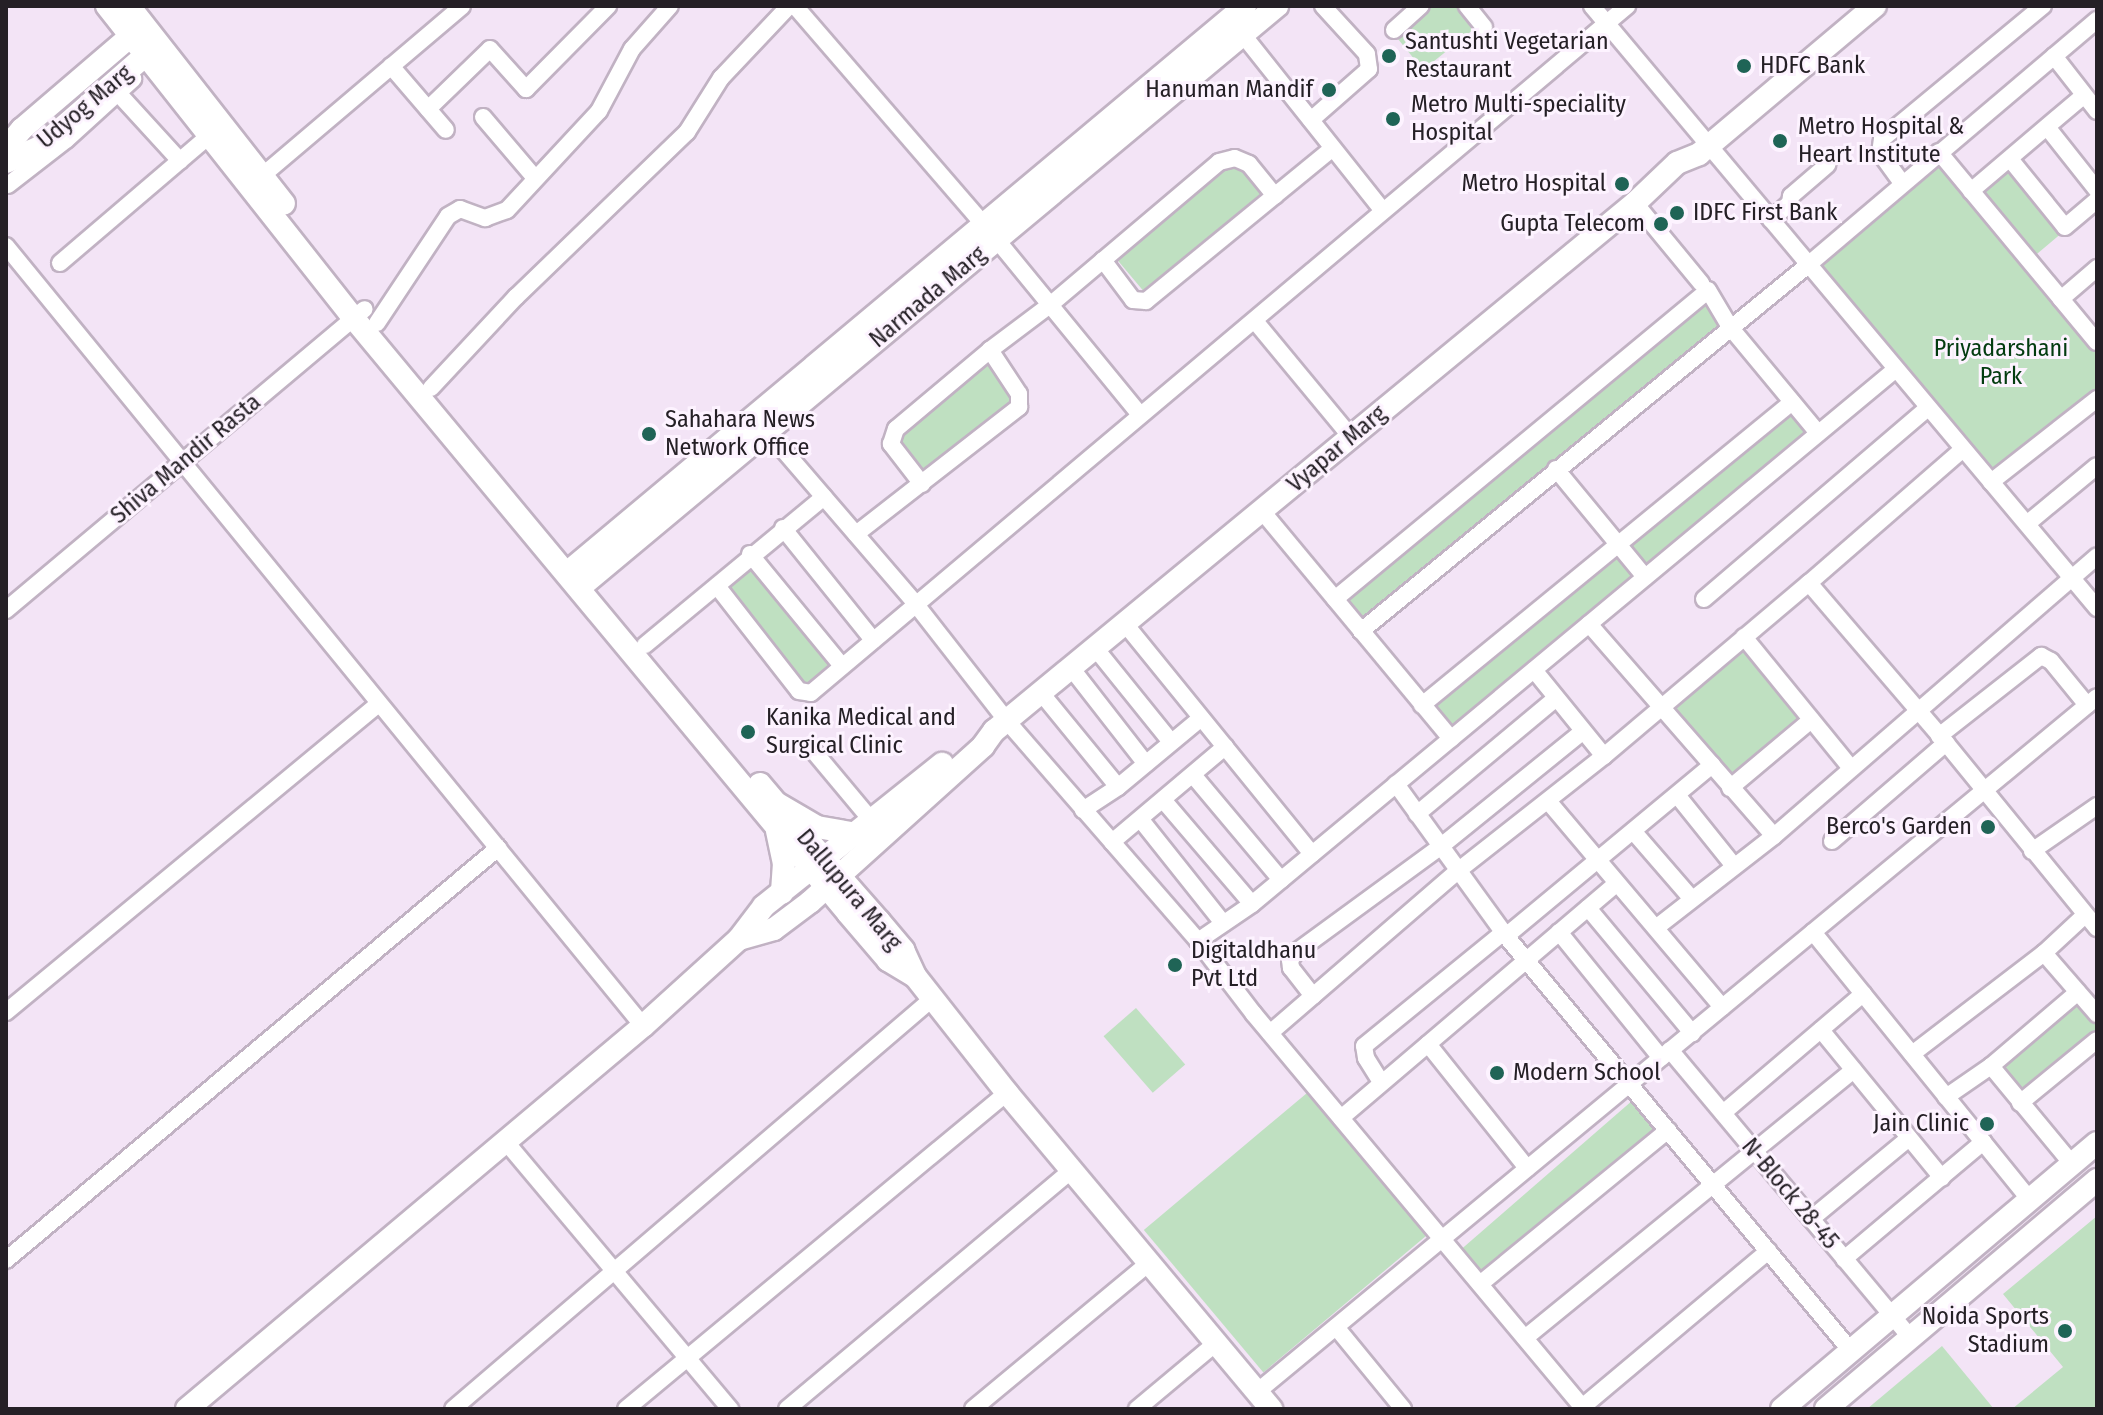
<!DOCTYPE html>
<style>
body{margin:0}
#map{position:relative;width:2103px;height:1415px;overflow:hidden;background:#f3e4f6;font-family:"Fira Sans Condensed",sans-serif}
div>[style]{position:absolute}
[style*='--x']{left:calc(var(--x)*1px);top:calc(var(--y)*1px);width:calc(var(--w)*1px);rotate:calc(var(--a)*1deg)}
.green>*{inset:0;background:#bfe0c1;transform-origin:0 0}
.roads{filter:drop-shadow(2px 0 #c1b2c3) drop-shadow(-2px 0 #c1b2c3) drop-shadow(0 2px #c1b2c3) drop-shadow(0 -2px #c1b2c3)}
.street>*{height:16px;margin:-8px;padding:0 8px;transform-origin:8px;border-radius:8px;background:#fff}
.secondary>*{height:22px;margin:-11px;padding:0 11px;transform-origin:11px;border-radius:11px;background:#fff}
.dots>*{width:22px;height:22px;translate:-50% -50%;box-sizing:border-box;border:4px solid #fdf3ff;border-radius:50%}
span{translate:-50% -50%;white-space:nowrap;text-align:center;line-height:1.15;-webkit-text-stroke:6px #fdf3ff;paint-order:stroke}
.poi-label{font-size:24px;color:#252026}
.left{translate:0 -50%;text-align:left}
.right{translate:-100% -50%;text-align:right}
.street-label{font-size:24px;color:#252026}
.park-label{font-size:24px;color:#033c10}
.frame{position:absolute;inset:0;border:8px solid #252026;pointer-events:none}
</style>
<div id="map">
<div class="green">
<i style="clip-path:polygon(1429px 6px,1464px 6px,1479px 25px,1423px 70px,1394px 34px)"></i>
<i style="left:1234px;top:161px;width:47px;height:153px;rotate:50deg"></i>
<i style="clip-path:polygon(1938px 164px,2097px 354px,2097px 396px,1991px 475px,1818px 265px)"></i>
<i style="left:2013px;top:167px;width:82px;height:44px;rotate:50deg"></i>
<i style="left:1702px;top:301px;width:31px;height:467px;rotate:50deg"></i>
<i style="left:989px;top:363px;width:47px;height:123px;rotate:50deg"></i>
<i style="left:1791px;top:408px;width:33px;height:213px;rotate:50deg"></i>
<i style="left:1616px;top:553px;width:31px;height:240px;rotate:50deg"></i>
<i style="left:750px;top:563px;width:131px;height:39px;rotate:50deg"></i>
<i style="left:1744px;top:650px;width:92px;height:91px;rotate:51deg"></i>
<i style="clip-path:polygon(2077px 999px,2097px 1023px,2097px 1034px,2022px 1096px,1997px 1066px)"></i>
<i style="left:1136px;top:1008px;width:75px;height:43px;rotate:49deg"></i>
<i style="left:1307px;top:1093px;width:186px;height:213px;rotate:50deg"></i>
<i style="left:1633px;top:1100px;width:37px;height:226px;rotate:49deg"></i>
<i style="clip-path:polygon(2097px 1216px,2097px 1409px,2012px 1409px,2063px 1367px,2003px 1294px)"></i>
<i style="clip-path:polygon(1942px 1346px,1994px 1409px,1867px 1409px)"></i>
</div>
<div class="roads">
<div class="street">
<i style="--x:795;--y:6;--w:289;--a:49.2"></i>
<i style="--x:1467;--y:6;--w:27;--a:51"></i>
<i style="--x:1592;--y:6;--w:786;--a:50.01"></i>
<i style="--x:1236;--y:26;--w:236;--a:51.5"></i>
<i style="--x:1394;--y:30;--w:36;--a:-42"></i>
<i style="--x:2054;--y:56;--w:70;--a:52"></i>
<i style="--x:391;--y:66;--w:84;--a:49.3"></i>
<i style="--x:118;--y:93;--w:92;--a:47.6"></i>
<i style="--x:428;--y:109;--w:86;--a:-44.1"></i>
<i style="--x:490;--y:49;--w:54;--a:48"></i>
<i style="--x:526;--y:89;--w:117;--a:-45.3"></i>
<i style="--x:483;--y:117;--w:80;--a:49.6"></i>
<i style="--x:1311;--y:120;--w:77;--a:-41.3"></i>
<i style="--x:1369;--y:69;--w:15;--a:-98"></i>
<i style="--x:1367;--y:54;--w:65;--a:-132.5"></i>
<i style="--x:2047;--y:127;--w:80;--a:51.6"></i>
<i style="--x:1939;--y:152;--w:247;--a:50.3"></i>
<i style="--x:2010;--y:159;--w:87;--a:51"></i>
<i style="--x:2065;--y:227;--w:42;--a:-40.2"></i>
<i style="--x:256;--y:181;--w:270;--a:-40.3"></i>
<i style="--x:1902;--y:183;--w:37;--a:-126"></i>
<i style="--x:1880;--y:153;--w:14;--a:-82"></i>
<i style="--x:1882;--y:139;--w:209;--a:-39.6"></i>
<i style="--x:8;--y:185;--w:73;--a:-37.8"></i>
<i style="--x:66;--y:140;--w:91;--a:-42.3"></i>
<i style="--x:1971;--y:191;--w:148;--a:-40.3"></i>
<i style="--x:1635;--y:203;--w:104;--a:50.5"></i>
<i style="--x:1771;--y:220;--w:25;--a:-42"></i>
<i style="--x:1790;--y:203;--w:7;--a:-82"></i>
<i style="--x:1791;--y:196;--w:48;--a:-40.7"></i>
<i style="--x:997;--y:240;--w:226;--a:50.7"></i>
<i style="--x:6;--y:246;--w:1007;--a:50.76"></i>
<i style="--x:1103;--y:260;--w:50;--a:53.1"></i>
<i style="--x:1133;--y:300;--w:13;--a:4"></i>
<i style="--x:1146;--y:301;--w:240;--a:-39.3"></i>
<i style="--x:60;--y:263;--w:197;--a:-40.5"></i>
<i style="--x:2061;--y:299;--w:48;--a:-40.7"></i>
<i style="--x:1255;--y:321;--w:151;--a:50.4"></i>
<i style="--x:377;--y:323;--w:128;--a:-56.4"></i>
<i style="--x:448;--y:216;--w:14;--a:-30"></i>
<i style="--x:460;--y:209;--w:27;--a:20"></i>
<i style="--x:485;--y:218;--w:23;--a:-20"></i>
<i style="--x:507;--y:210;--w:135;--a:-47.1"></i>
<i style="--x:599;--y:111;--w:70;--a:-62"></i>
<i style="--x:632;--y:49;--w:57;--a:-48.5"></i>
<i style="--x:431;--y:388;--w:125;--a:-47"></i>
<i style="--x:516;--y:297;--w:238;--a:-44"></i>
<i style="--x:687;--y:132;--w:64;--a:-57.8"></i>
<i style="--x:721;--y:78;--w:99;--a:-46.6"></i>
<i style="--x:762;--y:425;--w:233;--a:49.3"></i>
<i style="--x:914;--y:602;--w:151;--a:52"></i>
<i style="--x:1007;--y:721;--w:291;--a:49"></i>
<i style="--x:1198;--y:941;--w:91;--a:52.6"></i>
<i style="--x:1253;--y:1013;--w:516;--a:50.11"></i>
<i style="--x:1556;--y:469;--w:140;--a:50.5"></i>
<i style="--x:1991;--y:482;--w:135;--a:-38.1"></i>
<i style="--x:922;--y:484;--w:51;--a:-127.8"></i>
<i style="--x:891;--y:444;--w:16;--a:-72"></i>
<i style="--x:896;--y:429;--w:123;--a:-40"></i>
<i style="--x:990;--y:350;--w:75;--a:-36.9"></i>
<i style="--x:1050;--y:305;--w:221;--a:-40.2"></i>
<i style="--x:1219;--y:162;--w:16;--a:-14"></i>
<i style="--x:1235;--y:158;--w:15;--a:23"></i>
<i style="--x:1249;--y:164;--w:41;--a:50.9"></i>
<i style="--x:1262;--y:511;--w:296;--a:50.3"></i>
<i style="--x:2028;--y:523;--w:89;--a:-39.6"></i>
<i style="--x:783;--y:528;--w:144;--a:51.2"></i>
<i style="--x:856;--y:534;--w:207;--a:-37.9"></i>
<i style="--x:1019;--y:407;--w:13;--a:-90"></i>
<i style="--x:1019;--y:394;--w:53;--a:-123.4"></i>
<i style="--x:750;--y:554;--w:145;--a:50.6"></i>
<i style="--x:1809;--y:583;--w:211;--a:49.4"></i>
<i style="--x:1946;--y:743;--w:239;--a:50.8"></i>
<i style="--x:717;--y:586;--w:133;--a:52"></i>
<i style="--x:799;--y:691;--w:12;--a:9"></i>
<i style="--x:811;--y:693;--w:1067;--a:-40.09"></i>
<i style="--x:1335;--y:599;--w:484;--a:-39.6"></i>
<i style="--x:1708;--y:290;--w:43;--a:59.3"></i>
<i style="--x:1730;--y:327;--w:138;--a:50.3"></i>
<i style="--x:1704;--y:599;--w:294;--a:-40.5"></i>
<i style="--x:6;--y:610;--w:468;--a:-40"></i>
<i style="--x:1589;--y:624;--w:281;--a:48.9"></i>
<i style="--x:1126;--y:625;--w:295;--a:50.9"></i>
<i style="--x:1361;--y:631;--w:578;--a:-39.31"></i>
<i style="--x:1808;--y:265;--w:379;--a:-40.3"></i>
<i style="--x:1744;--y:637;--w:169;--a:50.8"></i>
<i style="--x:645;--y:645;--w:232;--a:-39.6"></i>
<i style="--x:1096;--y:649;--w:119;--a:51.1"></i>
<i style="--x:1072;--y:669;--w:120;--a:52.1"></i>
<i style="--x:1534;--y:670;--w:111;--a:50.9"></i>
<i style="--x:1042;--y:694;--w:120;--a:50.7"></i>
<i style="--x:1422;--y:705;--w:478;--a:-39.3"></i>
<i style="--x:1939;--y:736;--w:130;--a:-38.1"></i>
<i style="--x:2041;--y:656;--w:11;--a:27"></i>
<i style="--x:2051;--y:661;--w:57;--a:50.7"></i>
<i style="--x:811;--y:748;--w:95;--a:50.1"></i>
<i style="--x:1193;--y:775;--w:137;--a:50"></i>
<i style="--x:1396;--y:784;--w:188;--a:54.1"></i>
<i style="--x:1506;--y:936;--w:540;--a:50.26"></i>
<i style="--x:1730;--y:788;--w:106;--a:-40"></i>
<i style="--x:1677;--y:795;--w:91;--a:51.2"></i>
<i style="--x:1164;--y:801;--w:135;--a:49.5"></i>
<i style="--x:1548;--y:801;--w:270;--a:49.8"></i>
<i style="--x:1083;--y:810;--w:42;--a:-33.3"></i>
<i style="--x:1118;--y:787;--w:108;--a:-39.7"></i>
<i style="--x:1417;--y:814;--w:181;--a:-39.8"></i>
<i style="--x:1141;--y:820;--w:132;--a:51.5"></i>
<i style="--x:1633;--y:831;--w:90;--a:49.1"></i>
<i style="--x:1832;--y:841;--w:150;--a:-40.7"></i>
<i style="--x:1112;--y:842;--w:148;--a:-40.1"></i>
<i style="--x:2032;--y:851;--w:79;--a:-34.7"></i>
<i style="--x:1588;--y:908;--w:163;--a:50.2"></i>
<i style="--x:1657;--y:927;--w:148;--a:-37.9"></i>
<i style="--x:1774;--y:836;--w:427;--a:-40.9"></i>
<i style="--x:1559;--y:932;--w:162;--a:51"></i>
<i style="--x:1813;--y:932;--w:345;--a:51"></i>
<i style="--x:1506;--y:936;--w:268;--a:-39.7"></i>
<i style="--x:1198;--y:941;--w:65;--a:-34.4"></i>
<i style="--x:1252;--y:904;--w:837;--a:-39.72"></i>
<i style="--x:2044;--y:953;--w:81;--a:49"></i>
<i style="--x:1313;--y:996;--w:36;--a:-128"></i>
<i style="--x:1291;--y:968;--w:8;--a:-97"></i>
<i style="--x:1290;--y:960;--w:9;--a:-54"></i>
<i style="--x:1295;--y:953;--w:180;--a:-36.2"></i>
<i style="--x:1440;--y:847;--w:184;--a:-39"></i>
<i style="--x:6;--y:1012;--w:484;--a:-39.6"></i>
<i style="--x:1821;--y:1030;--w:191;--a:50.7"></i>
<i style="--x:1270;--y:1033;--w:250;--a:-40.8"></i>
<i style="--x:1459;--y:870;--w:184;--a:-38.2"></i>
<i style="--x:1604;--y:756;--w:268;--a:-40.2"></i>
<i style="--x:1809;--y:583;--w:203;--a:-41"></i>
<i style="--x:1428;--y:1044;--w:159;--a:51.4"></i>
<i style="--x:1670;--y:1050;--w:376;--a:50.1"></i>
<i style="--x:1912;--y:1054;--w:166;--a:-37.4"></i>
<i style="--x:2044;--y:953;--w:56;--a:-42.8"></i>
<i style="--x:1991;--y:1066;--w:127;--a:50.4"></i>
<i style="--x:1381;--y:1082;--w:28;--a:-122"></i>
<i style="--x:1366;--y:1058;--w:12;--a:-99"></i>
<i style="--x:1364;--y:1046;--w:181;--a:-39.2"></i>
<i style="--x:1946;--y:1097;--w:55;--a:-34.6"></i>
<i style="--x:1991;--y:1066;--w:114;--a:-40.4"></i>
<i style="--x:2020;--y:1103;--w:99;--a:-39.3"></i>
<i style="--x:1723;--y:1113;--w:184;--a:-40.4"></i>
<i style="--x:1341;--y:1118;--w:362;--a:-40.4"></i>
<i style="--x:506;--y:1142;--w:349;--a:50"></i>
<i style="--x:1811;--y:1219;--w:127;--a:-39.6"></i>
<i style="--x:1844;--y:1259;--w:182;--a:-40.1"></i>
<i style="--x:6;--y:1260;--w:642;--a:-39.94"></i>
<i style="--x:1480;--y:1284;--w:243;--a:-39.3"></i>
<i style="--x:1336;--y:1327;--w:106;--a:50.7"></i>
<i style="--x:1525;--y:1338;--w:424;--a:-39.2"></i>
<i style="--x:1257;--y:1392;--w:1090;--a:-39.6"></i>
<i style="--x:453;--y:1409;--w:632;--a:-40.57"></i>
<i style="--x:626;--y:1409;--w:495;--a:-39.7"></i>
<i style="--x:787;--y:1409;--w:372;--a:-40"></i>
<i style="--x:973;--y:1409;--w:229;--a:-39.7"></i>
<i style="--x:1137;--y:1409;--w:103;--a:-39.9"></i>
<i style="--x:1580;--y:1409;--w:246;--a:-40"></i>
</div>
<div class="secondary">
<i style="--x:107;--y:6;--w:394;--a:51.7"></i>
<i style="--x:351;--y:315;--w:778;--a:50.27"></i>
<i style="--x:848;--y:913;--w:62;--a:49.6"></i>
<i style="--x:888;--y:960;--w:31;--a:31"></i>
<i style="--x:129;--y:6;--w:251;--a:51.9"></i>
<i style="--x:6;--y:148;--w:25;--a:-50"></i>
<i style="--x:22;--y:129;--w:154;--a:-40.5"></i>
<i style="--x:6;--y:162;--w:37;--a:-24"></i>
<i style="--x:40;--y:147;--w:152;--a:-41"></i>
<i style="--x:567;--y:573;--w:884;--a:-39.91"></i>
<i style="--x:579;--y:588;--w:909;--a:-39.82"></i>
<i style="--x:760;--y:784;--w:25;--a:50"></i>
<i style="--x:776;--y:803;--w:48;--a:30.3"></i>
<i style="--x:817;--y:827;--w:39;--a:10"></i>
<i style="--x:792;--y:822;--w:132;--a:48.7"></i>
<i style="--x:879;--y:921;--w:38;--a:50"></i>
<i style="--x:903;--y:950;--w:29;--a:65"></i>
<i style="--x:915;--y:976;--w:149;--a:51.8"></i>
<i style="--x:1007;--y:1093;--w:412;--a:50.1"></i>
<i style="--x:777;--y:831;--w:33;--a:78"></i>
<i style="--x:784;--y:863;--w:30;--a:94"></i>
<i style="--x:739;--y:939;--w:36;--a:-16"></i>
<i style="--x:774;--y:929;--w:45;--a:-36.9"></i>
<i style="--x:810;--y:902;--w:233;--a:-42"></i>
<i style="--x:983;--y:746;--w:19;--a:-54"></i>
<i style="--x:994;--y:731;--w:830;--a:-39.48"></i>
<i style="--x:1635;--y:203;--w:58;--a:-43.6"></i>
<i style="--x:1677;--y:163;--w:24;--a:-22"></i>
<i style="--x:1699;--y:154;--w:230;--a:-40.1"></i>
<i style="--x:187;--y:1409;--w:596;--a:-40.03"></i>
<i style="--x:643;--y:1026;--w:130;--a:-42.2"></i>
<i style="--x:739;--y:939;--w:41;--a:-52.9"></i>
<i style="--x:764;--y:906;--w:228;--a:-38.6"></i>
<i style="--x:1782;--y:1409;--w:412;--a:-40.2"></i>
<i style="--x:1826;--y:1409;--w:355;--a:-40.2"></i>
</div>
</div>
<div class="dots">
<i style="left:1389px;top:56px;background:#1f6456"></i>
<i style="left:1744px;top:66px;background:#1f6456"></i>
<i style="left:1329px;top:90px;background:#1f6456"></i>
<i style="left:1393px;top:119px;background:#1f6456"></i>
<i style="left:1780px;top:141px;background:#1f6456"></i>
<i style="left:1622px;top:184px;background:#1f6456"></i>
<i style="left:1677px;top:213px;background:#1f6456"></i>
<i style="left:1661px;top:224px;background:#1f6456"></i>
<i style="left:649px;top:434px;background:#1f6456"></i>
<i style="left:748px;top:732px;background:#1f6456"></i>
<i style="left:1988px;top:827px;background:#1f6456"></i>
<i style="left:1175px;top:965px;background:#1f6456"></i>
<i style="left:1497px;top:1073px;background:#1f6456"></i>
<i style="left:1987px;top:1124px;background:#1f6456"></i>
<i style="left:2065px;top:1331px;background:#1f6456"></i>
</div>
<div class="poi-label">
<span class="left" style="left:1405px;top:56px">Santushti Vegetarian<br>Restaurant</span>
<span class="left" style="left:1760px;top:66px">HDFC Bank</span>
<span class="right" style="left:1313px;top:90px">Hanuman Mandif</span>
<span class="left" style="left:1411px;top:119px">Metro Multi-speciality<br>Hospital</span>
<span class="left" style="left:1798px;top:141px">Metro Hospital &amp;<br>Heart Institute</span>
<span class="right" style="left:1606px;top:184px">Metro Hospital</span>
<span class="left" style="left:1693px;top:213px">IDFC First Bank</span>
<span class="right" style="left:1645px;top:224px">Gupta Telecom</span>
<span class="left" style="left:665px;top:434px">Sahahara News<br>Network Office</span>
<span class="left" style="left:766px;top:732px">Kanika Medical and<br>Surgical Clinic</span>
<span class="right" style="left:1972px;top:827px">Berco's Garden</span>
<span class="left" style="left:1191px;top:965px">Digitaldhanu<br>Pvt Ltd</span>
<span class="left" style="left:1513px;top:1073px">Modern School</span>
<span class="right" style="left:1969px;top:1124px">Jain Clinic</span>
<span class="right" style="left:2049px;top:1331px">Noida Sports<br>Stadium</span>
</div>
<div class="street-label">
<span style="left:85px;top:107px;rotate:-40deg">Udyog Marg</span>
<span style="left:928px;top:297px;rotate:-40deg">Narmada Marg</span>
<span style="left:1337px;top:449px;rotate:-40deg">Vyapar Marg</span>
<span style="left:186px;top:459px;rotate:-40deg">Shiva Mandir Rasta</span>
<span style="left:849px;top:890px;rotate:50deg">Dallupura Marg</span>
<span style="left:1790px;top:1194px;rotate:50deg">N-Block 28-45</span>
</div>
<div class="park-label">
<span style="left:2001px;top:363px">Priyadarshani<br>Park</span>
</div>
<div class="frame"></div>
</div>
